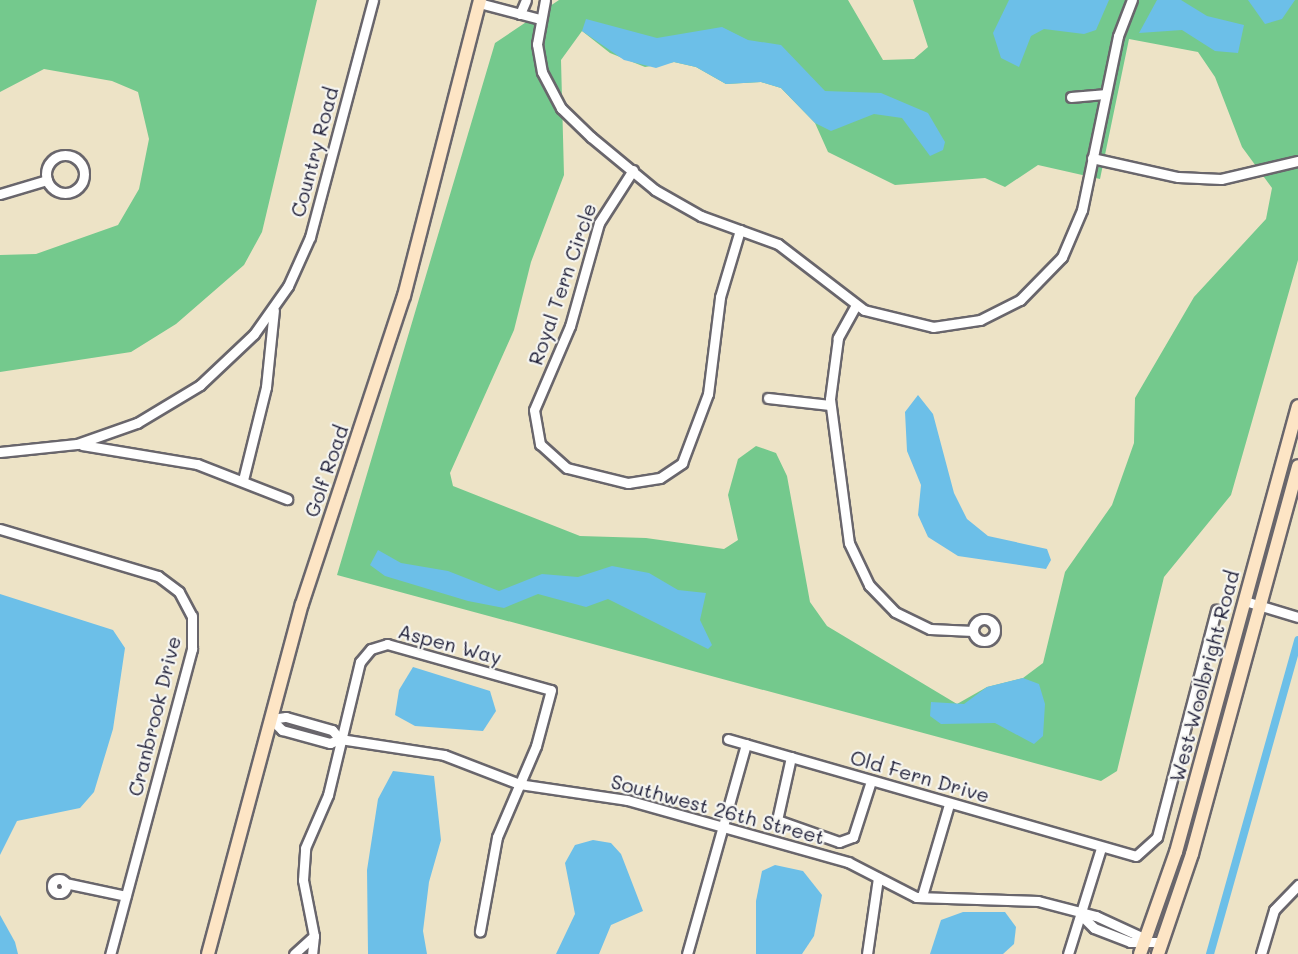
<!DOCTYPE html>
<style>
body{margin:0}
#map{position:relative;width:1298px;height:954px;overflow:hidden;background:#ede3c6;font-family:Mali,sans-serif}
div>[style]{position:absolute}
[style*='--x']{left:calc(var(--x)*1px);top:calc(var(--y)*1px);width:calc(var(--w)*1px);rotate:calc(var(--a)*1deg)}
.green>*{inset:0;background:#74c98d}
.water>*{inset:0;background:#6cbfe8}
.canal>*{height:8px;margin:-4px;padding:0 4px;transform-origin:4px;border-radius:4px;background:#6cbfe8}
.roads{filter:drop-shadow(2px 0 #69666c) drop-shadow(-2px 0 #69666c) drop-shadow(0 2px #69666c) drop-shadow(0 -2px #69666c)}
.street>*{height:9px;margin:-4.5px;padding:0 4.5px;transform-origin:4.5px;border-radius:4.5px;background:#fff}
.street>.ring{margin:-4.5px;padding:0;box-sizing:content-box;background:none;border:9px solid #fff;border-radius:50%}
.secondary>*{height:12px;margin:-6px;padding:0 6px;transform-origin:6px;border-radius:6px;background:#fde5c5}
span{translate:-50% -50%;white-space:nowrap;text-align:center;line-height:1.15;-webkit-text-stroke:4.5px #f6f6f2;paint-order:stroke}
.street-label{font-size:20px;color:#22223b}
</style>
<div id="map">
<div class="green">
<i style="clip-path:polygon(0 0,317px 0,262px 232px,244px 265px,176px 324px,131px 352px,0 372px,0 255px,36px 254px,118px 225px,139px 189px,149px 139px,138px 92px,112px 81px,44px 69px,0 92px)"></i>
<i style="clip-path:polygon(evenodd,559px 0,848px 0,883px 60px,914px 59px,928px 47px,913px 0,1298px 0,1298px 260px,1231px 495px,1164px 577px,1117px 771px,1101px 781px,337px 575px,495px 43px,559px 0,582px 31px,610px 53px,645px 67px,674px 62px,696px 67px,726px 84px,761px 82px,781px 88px,815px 123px,828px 152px,895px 185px,985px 178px,1005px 187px,1038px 165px,1100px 179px,1129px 39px,1198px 52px,1215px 77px,1242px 147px,1272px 188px,1266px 219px,1194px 297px,1135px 398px,1134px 443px,1112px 505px,1065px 572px,1043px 663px,1023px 678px,987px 687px,957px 704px,827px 626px,810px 602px,787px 476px,776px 453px,756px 446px,738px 459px,728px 495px,738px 540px,724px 549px,646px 538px,580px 536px,453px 486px,450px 473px,514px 330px,531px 262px,564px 175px,561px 60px,582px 31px)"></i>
</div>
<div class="water">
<i style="clip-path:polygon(1009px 0,1109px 0,1096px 30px,1084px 34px,1044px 29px,1031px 36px,1019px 67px,1001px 58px,993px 33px)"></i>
<i style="clip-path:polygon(1157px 0,1181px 0,1207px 16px,1244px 25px,1238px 53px,1215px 51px,1182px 30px,1139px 33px)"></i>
<i style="clip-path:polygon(1248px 0,1295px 0,1282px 19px,1265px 24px)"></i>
<i style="clip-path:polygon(586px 19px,657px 38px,722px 27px,748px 40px,781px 45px,825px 91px,881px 93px,928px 113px,945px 142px,943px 150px,930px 156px,902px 118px,874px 114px,831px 131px,815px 123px,781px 88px,761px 82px,726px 84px,696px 67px,674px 62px,656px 68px,624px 60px,582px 31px)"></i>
<i style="clip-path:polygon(918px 395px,933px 414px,954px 493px,967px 519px,988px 536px,1047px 549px,1051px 560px,1046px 569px,958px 556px,928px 537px,918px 515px,921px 485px,907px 451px,905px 412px)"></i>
<i style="clip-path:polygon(378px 550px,401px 563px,448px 571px,499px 591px,542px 574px,578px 577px,612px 566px,649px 573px,678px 590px,706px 593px,700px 620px,712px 645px,708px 649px,608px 599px,586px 607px,538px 594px,504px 608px,468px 601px,385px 576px,370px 565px)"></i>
<i style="clip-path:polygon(0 594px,113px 630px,125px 648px,113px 729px,94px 792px,80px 808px,17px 821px,0 855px)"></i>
<i style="clip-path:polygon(413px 667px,490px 691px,496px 711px,483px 731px,415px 726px,395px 715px,399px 690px)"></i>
<i style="clip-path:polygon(1023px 678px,1039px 684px,1045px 704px,1043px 736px,1034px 744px,995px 723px,941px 724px,930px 716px,931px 702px,964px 704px,987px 687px)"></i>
<i style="clip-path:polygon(393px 771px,434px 776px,441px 840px,429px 882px,423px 931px,427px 954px,368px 954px,367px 870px,378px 799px)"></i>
<i style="clip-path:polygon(593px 840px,611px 843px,621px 854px,643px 911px,611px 925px,599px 954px,556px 954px,575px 914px,565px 863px,575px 845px)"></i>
<i style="clip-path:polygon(775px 865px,803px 871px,822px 895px,814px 936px,802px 954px,756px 954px,756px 901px,762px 871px)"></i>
<i style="clip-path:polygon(963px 912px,1005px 912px,1016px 927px,1014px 944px,1003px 954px,930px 954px,941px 920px)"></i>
<i style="clip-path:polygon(0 915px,15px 942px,18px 954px,0 954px)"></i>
</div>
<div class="canal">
<i style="--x:1210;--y:954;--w:326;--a:-74.3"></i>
</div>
<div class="roads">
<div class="street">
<i style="--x:545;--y:0;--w:45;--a:100.3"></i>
<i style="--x:537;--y:44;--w:28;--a:80"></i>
<i style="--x:542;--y:72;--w:41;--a:62.2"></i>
<i style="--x:561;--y:108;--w:42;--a:44"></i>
<i style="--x:591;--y:137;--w:83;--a:39.6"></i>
<i style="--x:655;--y:190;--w:53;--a:29.5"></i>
<i style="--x:701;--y:216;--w:82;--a:20"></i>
<i style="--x:778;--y:244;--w:108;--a:37.5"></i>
<i style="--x:864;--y:310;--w:71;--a:13.8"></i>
<i style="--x:933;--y:327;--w:48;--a:-8.5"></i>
<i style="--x:980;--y:320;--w:45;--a:-26.6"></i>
<i style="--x:1020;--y:300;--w:60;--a:-45.7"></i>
<i style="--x:1062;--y:257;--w:51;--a:-66.9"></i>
<i style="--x:1082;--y:210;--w:178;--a:-78.3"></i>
<i style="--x:1118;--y:36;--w:39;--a:-69"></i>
<i style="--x:479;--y:3;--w:63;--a:14.7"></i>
<i style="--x:520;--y:14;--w:15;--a:-67"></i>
<i style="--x:1071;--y:97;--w:33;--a:-5"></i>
<i class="ring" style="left:46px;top:155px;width:29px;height:29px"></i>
<i style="--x:1092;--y:158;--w:88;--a:12.5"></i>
<i style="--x:1178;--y:177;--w:43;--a:2.7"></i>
<i style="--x:1221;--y:179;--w:79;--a:-13.2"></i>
<i style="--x:633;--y:170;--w:63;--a:122.7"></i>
<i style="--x:599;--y:223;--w:107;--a:105.7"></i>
<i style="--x:570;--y:326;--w:91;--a:113.2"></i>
<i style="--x:534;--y:410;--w:35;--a:80"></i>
<i style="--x:540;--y:444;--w:36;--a:42"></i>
<i style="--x:567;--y:468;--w:63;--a:13.8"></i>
<i style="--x:628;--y:483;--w:32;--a:-9"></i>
<i style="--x:660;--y:478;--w:27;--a:-34"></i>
<i style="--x:682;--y:463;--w:74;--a:-69.4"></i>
<i style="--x:708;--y:394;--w:98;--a:-82.9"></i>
<i style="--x:720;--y:297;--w:70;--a:-73.4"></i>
<i style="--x:0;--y:194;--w:49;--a:-16.6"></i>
<i style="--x:856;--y:305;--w:38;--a:119"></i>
<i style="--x:838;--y:338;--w:62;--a:97.5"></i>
<i style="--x:830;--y:399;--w:145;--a:82.5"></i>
<i style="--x:849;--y:543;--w:47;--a:64.5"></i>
<i style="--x:869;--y:585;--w:37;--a:46"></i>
<i style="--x:895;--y:612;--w:39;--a:26"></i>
<i style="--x:930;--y:629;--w:43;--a:2.7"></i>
<i style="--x:768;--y:398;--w:62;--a:6.4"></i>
<i style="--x:82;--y:445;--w:117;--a:9.4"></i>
<i style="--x:197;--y:464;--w:97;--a:21.3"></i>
<i style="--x:0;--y:452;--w:77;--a:-5.9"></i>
<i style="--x:77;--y:444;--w:64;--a:-19.3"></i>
<i style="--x:137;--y:423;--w:74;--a:-31.1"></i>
<i style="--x:200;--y:385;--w:74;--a:-43.4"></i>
<i style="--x:254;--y:334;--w:59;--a:-54.7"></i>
<i style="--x:288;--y:286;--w:54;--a:-65.8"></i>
<i style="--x:310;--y:237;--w:245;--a:-75.1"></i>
<i style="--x:243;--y:480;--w:96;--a:-76.1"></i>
<i style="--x:266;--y:387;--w:77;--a:-84.1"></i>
<i style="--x:0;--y:529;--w:165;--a:16.6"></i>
<i style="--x:158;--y:576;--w:26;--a:37"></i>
<i style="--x:179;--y:592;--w:27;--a:62"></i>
<i style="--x:192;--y:616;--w:33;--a:90"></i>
<i style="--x:192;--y:649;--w:316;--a:105"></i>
<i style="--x:1245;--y:601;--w:55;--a:16.8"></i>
<i class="ring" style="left:973px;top:619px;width:13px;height:13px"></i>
<i style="--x:271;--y:719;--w:16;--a:45"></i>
<i style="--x:282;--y:730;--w:50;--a:15.2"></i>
<i style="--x:330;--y:743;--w:11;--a:-22"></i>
<i style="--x:340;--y:739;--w:105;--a:8.7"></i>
<i style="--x:444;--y:755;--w:80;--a:21.1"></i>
<i style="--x:519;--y:784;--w:109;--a:8.4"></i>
<i style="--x:627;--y:800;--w:230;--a:15.7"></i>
<i style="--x:848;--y:862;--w:76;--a:27.2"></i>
<i style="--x:916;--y:897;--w:122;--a:1.9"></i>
<i style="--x:1038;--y:901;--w:60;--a:14.5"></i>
<i style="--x:1096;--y:916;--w:55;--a:24.7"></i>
<i style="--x:271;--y:719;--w:15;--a:-8"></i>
<i style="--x:286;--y:717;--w:48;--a:15.8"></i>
<i style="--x:332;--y:730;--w:12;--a:48"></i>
<i style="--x:728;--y:739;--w:424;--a:16"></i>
<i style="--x:1136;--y:856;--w:28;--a:-42"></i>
<i style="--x:1157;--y:837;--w:235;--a:-75.4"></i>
<i style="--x:791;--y:757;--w:65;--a:102.5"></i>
<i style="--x:777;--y:820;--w:66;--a:19.5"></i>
<i style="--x:839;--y:842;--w:15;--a:-20"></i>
<i style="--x:853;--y:837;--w:59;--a:-72.2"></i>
<i class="ring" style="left:52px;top:879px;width:5px;height:5px"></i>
<i style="--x:65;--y:883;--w:62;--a:12"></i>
<i style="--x:922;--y:896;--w:96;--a:-73.6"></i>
<i style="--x:1082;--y:916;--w:17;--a:45"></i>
<i style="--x:1094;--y:928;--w:39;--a:21"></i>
<i style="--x:1130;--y:942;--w:32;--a:0"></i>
<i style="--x:314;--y:936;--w:57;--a:-101.1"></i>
<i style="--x:303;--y:880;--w:32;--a:-86"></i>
<i style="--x:305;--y:848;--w:58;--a:-66.5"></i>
<i style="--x:328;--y:795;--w:137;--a:-76.5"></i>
<i style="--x:360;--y:662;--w:17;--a:-50"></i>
<i style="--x:371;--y:649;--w:17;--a:-17"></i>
<i style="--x:387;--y:644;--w:170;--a:15.7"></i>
<i style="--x:551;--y:690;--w:58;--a:105"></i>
<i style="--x:536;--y:746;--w:99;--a:113.2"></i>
<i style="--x:497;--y:837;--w:96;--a:100.3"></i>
<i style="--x:294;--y:954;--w:27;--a:-42"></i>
<i style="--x:314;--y:936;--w:18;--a:96"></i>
<i style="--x:687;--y:954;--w:218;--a:-74.3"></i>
<i style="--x:867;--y:954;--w:77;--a:-81.8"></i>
<i style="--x:1068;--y:954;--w:111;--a:-72.7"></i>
<i style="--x:1261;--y:954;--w:46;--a:-73.5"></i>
<i style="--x:1274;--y:910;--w:35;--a:-46"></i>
</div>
<div class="secondary">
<i style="--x:208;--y:954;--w:362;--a:-75"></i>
<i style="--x:302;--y:604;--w:324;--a:-71.7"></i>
<i style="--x:404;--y:296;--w:306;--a:-75.6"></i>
<i style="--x:1140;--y:954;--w:108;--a:-70.6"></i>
<i style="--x:1176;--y:852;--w:462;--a:-74.7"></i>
<i style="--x:1158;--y:954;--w:106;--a:-71.2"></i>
<i style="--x:1192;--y:854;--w:402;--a:-74.7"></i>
</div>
</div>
<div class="street-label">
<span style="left:314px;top:152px;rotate:-75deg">Country Road</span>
<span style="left:562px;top:284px;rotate:-71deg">Royal Tern Circle</span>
<span style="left:326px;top:471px;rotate:-71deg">Golf Road</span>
<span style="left:450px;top:644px;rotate:15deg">Aspen Way</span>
<span style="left:1204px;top:676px;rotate:-75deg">West Woolbright Road</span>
<span style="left:154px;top:716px;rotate:-76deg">Cranbrook Drive</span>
<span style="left:920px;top:776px;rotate:16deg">Old Fern Drive</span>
<span style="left:718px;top:809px;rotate:15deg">Southwest 26th Street</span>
</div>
</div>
